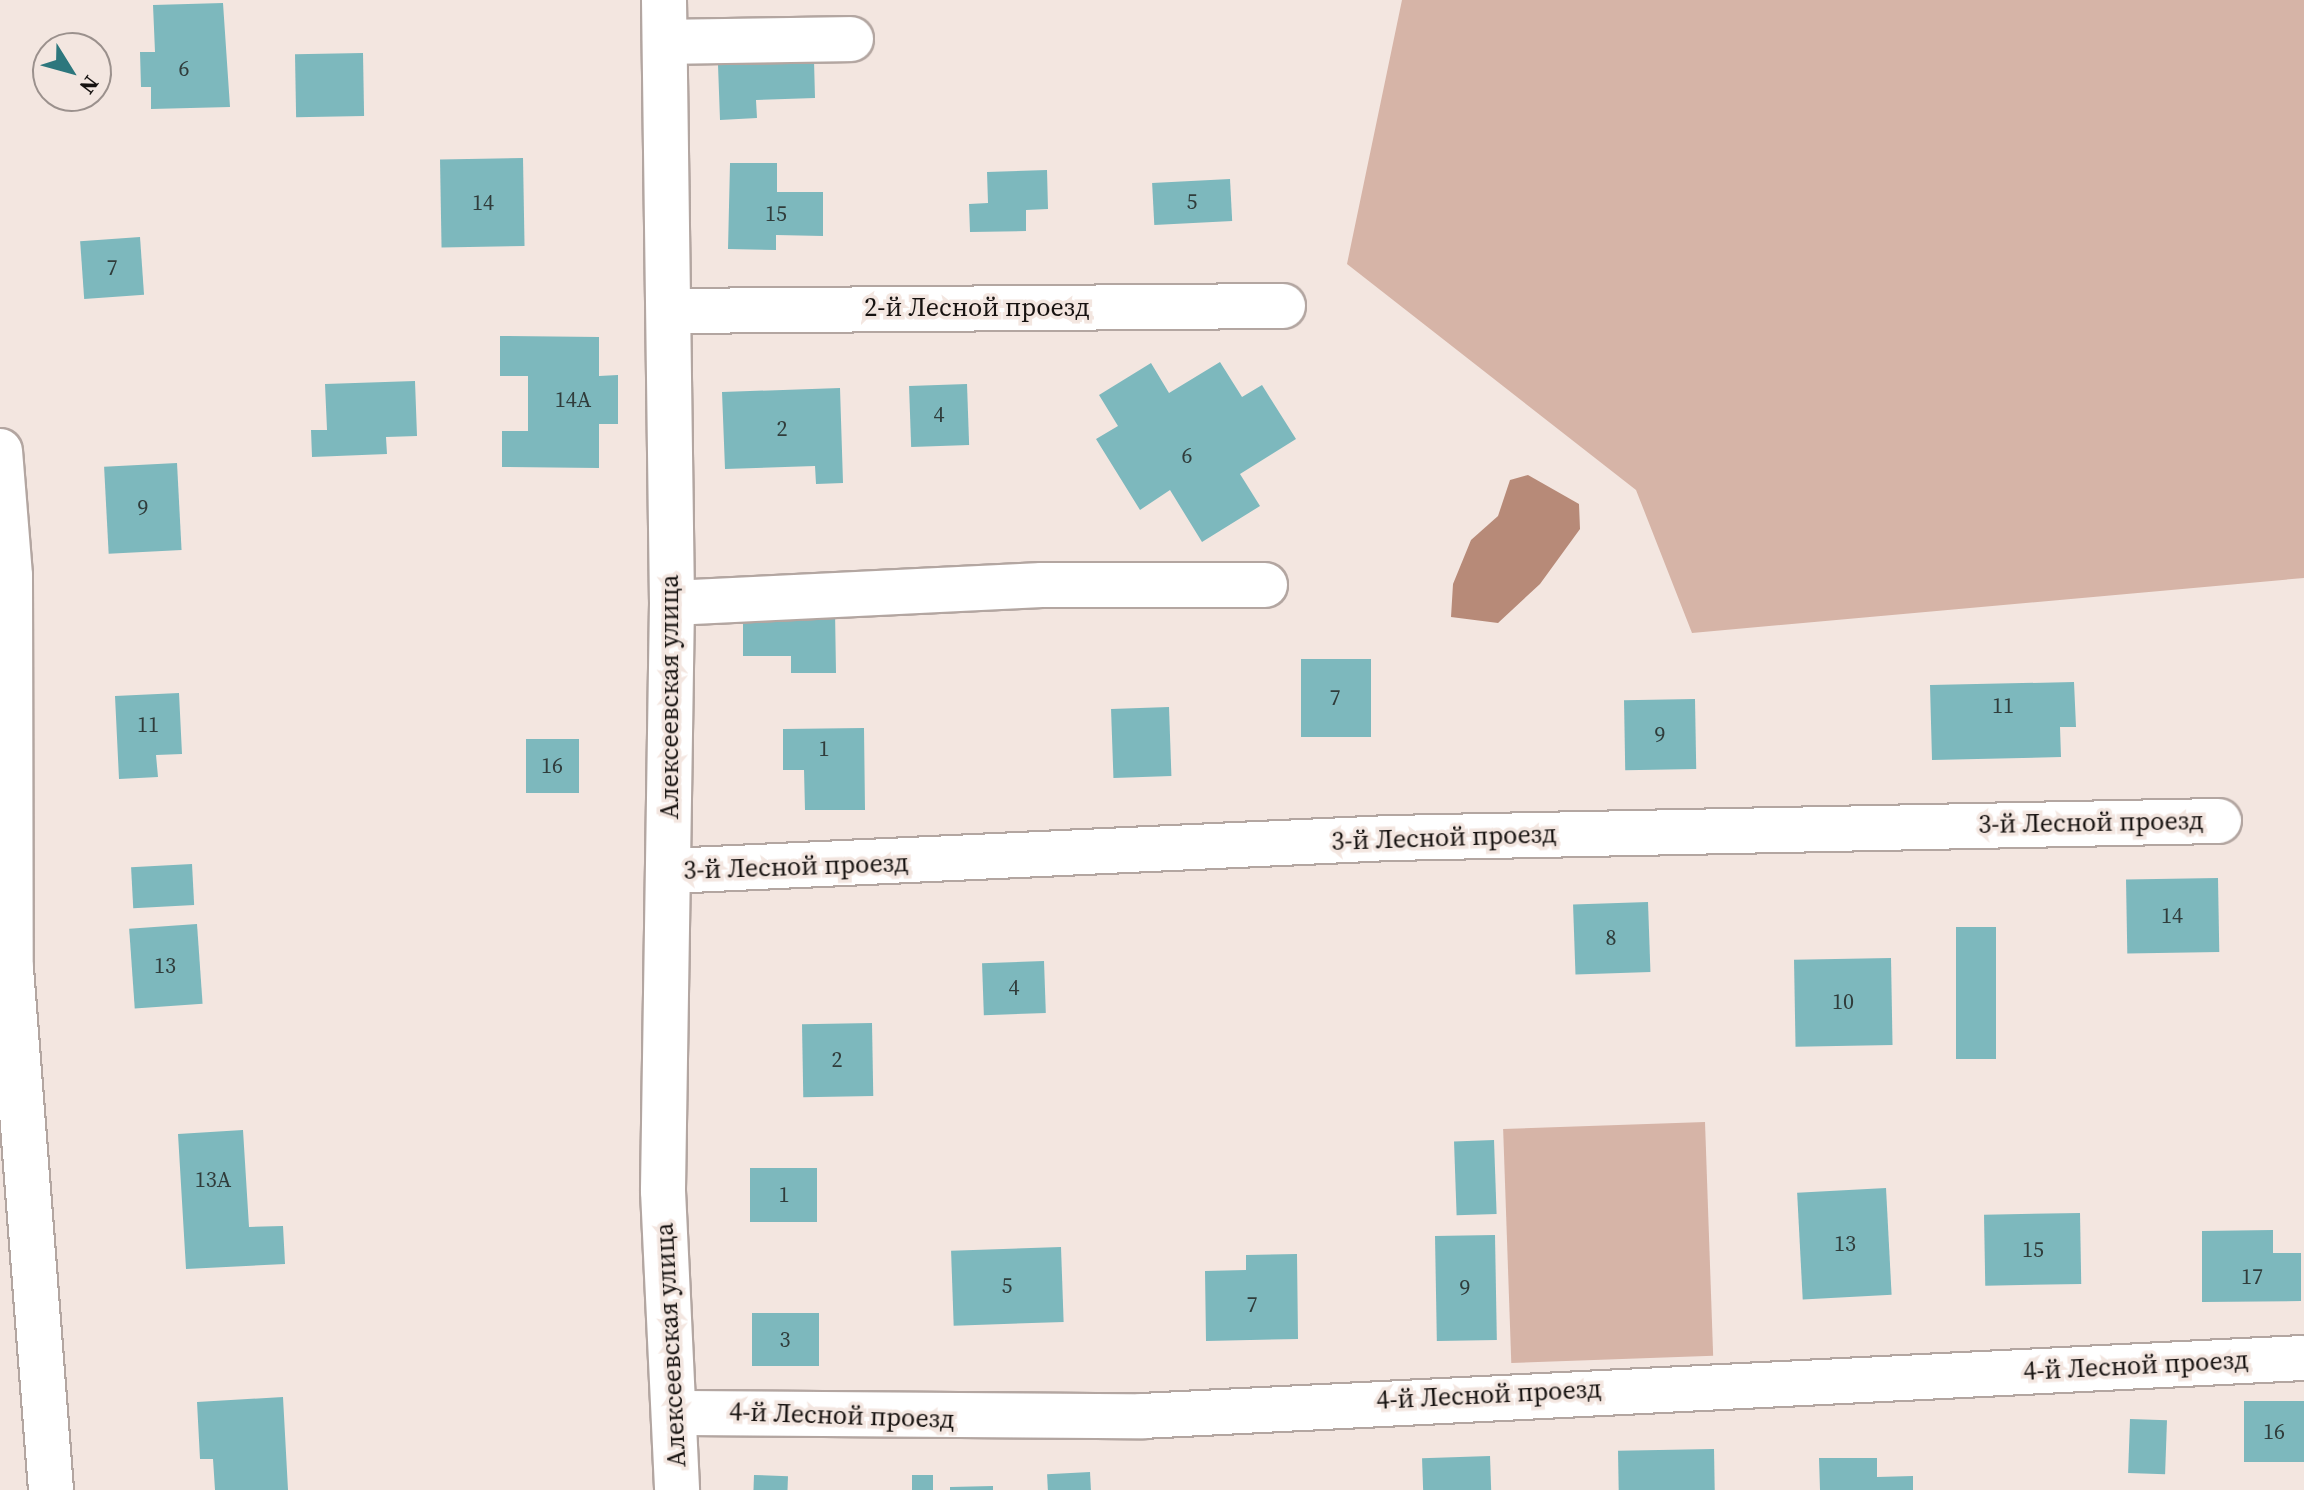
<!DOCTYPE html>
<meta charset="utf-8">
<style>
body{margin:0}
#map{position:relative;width:2304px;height:1490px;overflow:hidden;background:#f3e6e0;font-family:"Source Serif 4",serif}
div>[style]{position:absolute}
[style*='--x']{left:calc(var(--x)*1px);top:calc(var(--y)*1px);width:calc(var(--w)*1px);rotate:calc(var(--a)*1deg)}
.green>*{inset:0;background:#d6b4a7;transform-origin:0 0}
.water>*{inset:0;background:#b78a78}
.building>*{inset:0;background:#7db8bd;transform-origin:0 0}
.roads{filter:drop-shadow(2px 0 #b3a6a1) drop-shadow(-2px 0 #b3a6a1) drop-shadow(0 2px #b3a6a1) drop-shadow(0 -2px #b3a6a1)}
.minor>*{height:44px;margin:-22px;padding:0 22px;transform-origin:22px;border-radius:22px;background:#fff}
span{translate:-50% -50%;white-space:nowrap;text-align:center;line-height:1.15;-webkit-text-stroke:7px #f3e6e0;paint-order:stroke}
.number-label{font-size:22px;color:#303c3b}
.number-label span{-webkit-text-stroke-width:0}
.street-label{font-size:26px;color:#161210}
.north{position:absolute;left:32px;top:32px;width:80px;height:80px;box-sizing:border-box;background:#f3e6e0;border:2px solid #9b918d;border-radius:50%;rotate:127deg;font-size:22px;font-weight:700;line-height:32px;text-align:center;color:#161210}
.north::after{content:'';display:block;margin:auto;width:28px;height:36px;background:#2d777d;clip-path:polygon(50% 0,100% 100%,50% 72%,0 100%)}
</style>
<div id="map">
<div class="green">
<i style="clip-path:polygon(1402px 0,2304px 0,2304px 578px,1692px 633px,1636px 490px,1347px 264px)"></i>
<i style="left:1705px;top:1122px;width:234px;height:202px;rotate:88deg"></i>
</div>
<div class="water">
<i style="clip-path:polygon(1528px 475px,1579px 504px,1580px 529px,1540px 584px,1498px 623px,1451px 617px,1453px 584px,1471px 540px,1498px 516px,1510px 480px)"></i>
</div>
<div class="building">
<i style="clip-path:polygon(223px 3px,230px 107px,151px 109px,151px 87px,141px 87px,140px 52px,155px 52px,153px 5px)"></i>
<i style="left:363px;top:53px;width:63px;height:68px;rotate:89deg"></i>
<i style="clip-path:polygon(814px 60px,815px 98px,756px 100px,757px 118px,720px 120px,718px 65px)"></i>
<i style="left:523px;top:158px;width:88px;height:83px;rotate:89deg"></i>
<i style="clip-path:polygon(730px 163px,777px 163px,777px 192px,823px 192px,823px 236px,776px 235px,776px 250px,728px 249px)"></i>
<i style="clip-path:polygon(1047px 170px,1048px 209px,1026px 210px,1026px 231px,970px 232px,969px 204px,988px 203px,987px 172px)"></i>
<i style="left:1230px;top:179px;width:42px;height:78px;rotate:87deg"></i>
<i style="left:140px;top:237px;width:58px;height:60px;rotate:86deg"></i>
<i style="clip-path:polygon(500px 336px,599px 337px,599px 376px,618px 375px,618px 424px,599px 424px,599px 468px,502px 467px,502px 431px,528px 431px,528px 376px,500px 376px)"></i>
<i style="clip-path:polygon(1220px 362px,1242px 397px,1262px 385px,1296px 439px,1240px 474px,1260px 506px,1202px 542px,1170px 490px,1140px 510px,1096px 439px,1118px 426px,1099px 395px,1151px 363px,1169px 393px)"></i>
<i style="clip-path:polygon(415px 381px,417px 436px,386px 437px,387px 454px,312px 457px,311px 430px,327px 430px,325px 384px)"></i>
<i style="left:967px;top:384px;width:61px;height:58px;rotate:88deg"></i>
<i style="clip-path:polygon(840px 388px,843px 483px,816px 484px,815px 466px,725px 469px,722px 392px)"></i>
<i style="left:177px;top:463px;width:87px;height:73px;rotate:87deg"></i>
<i style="clip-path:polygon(743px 610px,835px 610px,836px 673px,791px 673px,791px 656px,743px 656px)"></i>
<i style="left:1301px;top:659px;width:70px;height:78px"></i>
<i style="clip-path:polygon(2074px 682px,2076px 727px,2060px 727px,2061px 757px,1932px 760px,1930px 685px)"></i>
<i style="clip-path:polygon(179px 693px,182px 754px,156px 755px,158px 777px,119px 779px,115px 696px)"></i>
<i style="left:1695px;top:699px;width:70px;height:71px;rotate:89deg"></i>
<i style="left:1169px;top:707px;width:69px;height:58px;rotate:88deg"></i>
<i style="clip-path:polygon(864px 728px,865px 810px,805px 810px,804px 770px,783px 770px,783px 729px)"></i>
<i style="left:526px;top:739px;width:53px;height:54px"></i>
<i style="left:192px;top:864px;width:41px;height:61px;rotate:87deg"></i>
<i style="left:2218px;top:878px;width:74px;height:92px;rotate:89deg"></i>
<i style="left:1648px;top:902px;width:70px;height:75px;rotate:88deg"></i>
<i style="left:197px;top:924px;width:80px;height:68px;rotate:86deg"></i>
<i style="left:1956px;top:927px;width:40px;height:132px"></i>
<i style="left:1891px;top:958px;width:87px;height:97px;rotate:89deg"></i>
<i style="left:1044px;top:961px;width:52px;height:62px;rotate:88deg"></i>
<i style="left:872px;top:1023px;width:73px;height:70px;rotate:89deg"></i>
<i style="clip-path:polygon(243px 1130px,249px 1227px,283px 1226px,285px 1264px,186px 1269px,178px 1134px)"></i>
<i style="left:1494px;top:1140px;width:74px;height:40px;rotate:88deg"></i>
<i style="left:750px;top:1168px;width:67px;height:54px"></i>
<i style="left:1886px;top:1188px;width:107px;height:89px;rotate:87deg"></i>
<i style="left:2080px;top:1213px;width:71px;height:96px;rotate:89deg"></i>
<i style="clip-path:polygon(2273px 1230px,2273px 1253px,2301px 1253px,2301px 1301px,2202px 1302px,2202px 1231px)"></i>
<i style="left:1495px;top:1235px;width:105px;height:60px;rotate:89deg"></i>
<i style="left:1061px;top:1247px;width:75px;height:110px;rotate:88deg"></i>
<i style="clip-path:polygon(1297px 1254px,1298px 1339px,1206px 1341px,1205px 1271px,1246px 1270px,1246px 1255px)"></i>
<i style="left:752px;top:1313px;width:67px;height:53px"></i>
<i style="clip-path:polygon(283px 1397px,288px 1490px,215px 1490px,213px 1459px,200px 1459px,197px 1402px)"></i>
<i style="left:2304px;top:1401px;width:61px;height:60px;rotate:90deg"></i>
<i style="left:2130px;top:1419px;width:37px;height:54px;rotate:2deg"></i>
<i style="left:1714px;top:1449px;width:41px;height:96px;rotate:89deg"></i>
<i style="left:1490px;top:1456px;width:34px;height:68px;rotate:88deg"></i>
<i style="clip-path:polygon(1819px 1458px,1877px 1458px,1877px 1477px,1913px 1476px,1913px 1490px,1820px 1490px)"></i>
<i style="left:1090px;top:1472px;width:18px;height:43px;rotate:87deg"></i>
<i style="left:754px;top:1475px;width:34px;height:15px;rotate:2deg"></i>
<i style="left:912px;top:1475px;width:21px;height:15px"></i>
<i style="clip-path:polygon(993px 1486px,993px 1490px,950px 1490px,950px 1487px)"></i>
</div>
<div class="roads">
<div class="minor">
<i style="--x:664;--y:0;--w:603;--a:89.24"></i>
<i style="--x:672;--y:603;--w:588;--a:90.88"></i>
<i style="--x:663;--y:1191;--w:299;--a:87.3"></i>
<i style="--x:665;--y:42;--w:186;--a:-0.9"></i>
<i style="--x:670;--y:311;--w:613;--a:-0.47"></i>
<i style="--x:0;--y:451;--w:125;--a:85.4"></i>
<i style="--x:10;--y:576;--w:393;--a:89.9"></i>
<i style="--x:11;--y:969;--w:523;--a:85.61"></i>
<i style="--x:672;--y:603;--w:370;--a:-2.8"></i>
<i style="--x:1042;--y:585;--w:223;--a:0"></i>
<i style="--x:669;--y:871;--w:723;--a:-2.62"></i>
<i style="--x:1391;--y:838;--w:828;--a:-1.18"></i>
<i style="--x:674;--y:1413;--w:468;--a:0.4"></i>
<i style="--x:1142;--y:1416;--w:1163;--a:-2.86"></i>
</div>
</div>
<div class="number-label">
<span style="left:184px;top:69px">6</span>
<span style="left:1192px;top:202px">5</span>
<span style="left:483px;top:203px">14</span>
<span style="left:776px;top:214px">15</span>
<span style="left:112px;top:268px">7</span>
<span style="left:573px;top:400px">14А</span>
<span style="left:939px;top:415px">4</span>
<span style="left:782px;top:429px">2</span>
<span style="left:1187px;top:456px">6</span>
<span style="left:143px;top:508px">9</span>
<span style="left:1335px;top:698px">7</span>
<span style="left:2003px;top:706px">11</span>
<span style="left:148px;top:725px">11</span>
<span style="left:1660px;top:735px">9</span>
<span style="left:824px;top:749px">1</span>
<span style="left:552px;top:766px">16</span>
<span style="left:2172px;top:916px">14</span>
<span style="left:1611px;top:938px">8</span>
<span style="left:165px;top:966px">13</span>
<span style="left:1014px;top:988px">4</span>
<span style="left:1843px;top:1002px">10</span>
<span style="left:837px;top:1060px">2</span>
<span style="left:213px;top:1180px">13А</span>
<span style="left:784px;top:1195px">1</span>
<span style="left:1845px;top:1244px">13</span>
<span style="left:2033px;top:1250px">15</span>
<span style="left:2252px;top:1277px">17</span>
<span style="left:1007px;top:1286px">5</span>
<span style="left:1465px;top:1288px">9</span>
<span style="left:1252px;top:1305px">7</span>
<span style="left:785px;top:1340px">3</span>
<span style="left:2274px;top:1432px">16</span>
</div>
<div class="street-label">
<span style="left:977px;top:308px">2-й Лесной проезд</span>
<span style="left:670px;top:697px;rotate:-90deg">Алексеевская улица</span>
<span style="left:2091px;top:823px;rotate:-1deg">3-й Лесной проезд</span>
<span style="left:1444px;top:838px;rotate:-2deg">3-й Лесной проезд</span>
<span style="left:796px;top:867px;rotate:-2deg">3-й Лесной проезд</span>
<span style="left:671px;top:1345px;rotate:-93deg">Алексеевская улица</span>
<span style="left:2136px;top:1366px;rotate:-3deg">4-й Лесной проезд</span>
<span style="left:1489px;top:1395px;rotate:-3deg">4-й Лесной проезд</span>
<span style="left:842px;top:1416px;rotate:2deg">4-й Лесной проезд</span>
</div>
<div class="north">N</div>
</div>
